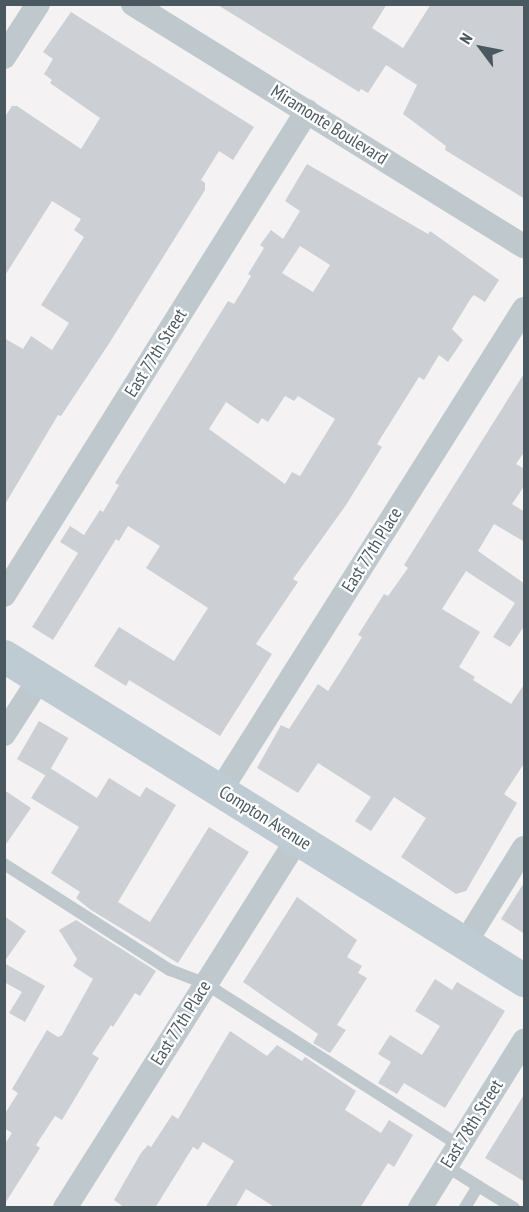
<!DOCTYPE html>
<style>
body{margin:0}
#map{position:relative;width:529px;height:1212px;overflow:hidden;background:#f4f2f2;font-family:"PT Sans Narrow",sans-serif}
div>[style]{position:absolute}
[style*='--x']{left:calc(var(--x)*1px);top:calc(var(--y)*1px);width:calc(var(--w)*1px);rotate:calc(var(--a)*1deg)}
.building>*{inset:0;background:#ccd0d4;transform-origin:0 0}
.lane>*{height:12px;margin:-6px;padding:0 6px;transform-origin:6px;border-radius:6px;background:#bec8cd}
.street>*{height:24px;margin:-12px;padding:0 12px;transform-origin:12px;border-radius:12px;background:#bec8cd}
.secondary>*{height:33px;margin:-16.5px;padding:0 16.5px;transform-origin:16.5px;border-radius:16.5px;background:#bfcbd2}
span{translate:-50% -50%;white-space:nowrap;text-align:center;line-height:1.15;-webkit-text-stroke:4.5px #fff;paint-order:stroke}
.street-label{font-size:18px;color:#4a585f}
.frame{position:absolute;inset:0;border:6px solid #4a585f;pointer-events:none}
.north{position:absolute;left:451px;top:18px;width:60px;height:60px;-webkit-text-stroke:4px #fff;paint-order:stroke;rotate:302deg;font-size:16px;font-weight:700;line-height:24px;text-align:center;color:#4a585f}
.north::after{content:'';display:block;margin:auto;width:21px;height:27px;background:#4a585f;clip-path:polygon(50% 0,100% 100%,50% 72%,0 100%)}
</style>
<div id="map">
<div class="building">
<i style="clip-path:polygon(216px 4px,387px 4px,372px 28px,403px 48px,431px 4px,525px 4px,525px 199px,445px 150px,446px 146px,403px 114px,417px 85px,386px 65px,368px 93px,361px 89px,359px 92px)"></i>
<i style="clip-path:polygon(71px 12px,254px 127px,233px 160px,219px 151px,201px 180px,205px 183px,205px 190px,110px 342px,61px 416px,58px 415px,4px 506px,4px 338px,23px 349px,31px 336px,52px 350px,69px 323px,41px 305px,84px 237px,74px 230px,81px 219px,52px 201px,4px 277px,4px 118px,12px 106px,17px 106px,81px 149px,100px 118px,50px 83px,52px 80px,44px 74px,53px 59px,43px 52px)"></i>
<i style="clip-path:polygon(evenodd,307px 164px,428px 234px,430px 231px,499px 280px,485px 302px,474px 295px,471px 298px,452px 329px,463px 340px,448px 362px,439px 355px,424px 380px,419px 377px,377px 444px,382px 447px,346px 505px,293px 579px,298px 582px,256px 644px,272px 654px,220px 736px,129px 680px,126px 686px,94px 666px,119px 627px,174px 661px,208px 608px,146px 568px,160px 546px,128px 526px,119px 541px,116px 539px,53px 640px,32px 627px,78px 553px,60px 542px,70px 526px,84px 535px,100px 510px,103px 512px,119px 485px,115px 483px,228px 301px,234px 304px,251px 276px,248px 274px,264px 248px,260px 245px,271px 230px,283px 239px,300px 211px,285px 201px,307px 164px,300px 246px,330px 265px,313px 292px,282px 273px,300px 246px,307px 164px,285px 396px,294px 401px,298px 396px,335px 419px,300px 476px,292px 472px,285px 484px,209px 429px,226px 402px,258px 424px,262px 418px,268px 422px,285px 396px)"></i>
<i style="clip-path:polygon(525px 372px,525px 451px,516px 464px,525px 469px,525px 485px,512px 504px,525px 512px,525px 542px,494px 524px,478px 551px,525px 584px,525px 625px,510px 647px,493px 637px,515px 603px,466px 571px,442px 609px,480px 632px,459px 667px,475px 677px,473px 680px,511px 704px,525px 683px,525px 762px,504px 794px,517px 803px,466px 891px,456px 894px,401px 857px,426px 818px,394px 797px,371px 831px,355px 821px,371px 797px,318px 763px,298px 793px,257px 768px,281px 725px,289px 729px,318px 684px,328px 691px,344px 666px,362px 637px,358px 635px,384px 594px,388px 596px,408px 568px,404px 565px)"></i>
<i style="left:39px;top:721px;width:34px;height:44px;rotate:30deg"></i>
<i style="clip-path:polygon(50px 768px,97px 798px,109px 778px,140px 797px,146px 787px,176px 805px,118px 902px,150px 922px,209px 827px,249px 852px,178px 963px,91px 910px,76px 898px,80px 892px,51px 873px,79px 827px,31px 798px)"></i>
<i style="clip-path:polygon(4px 790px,31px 808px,4px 847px)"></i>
<i style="clip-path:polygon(525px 881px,525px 934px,501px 919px)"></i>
<i style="clip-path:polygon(297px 897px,357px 940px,347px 957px,362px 966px,358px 973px,367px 978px,337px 1025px,346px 1030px,330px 1053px,313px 1043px,318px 1034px,243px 982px)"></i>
<i style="clip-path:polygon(4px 916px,26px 931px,4px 962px)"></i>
<i style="clip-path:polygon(76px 920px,156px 971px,140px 996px,135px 993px,113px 1027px,111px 1025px,92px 1054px,99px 1058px,80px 1090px,62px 1120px,55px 1116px,36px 1145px,40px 1148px,4px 1205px,4px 1145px,12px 1133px,4px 1128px,4px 1115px,18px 1093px,12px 1089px,47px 1030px,58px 1037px,62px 1035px,93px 979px,73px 966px,77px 959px,59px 930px)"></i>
<i style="clip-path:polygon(4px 963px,45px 986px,25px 1022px,9px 1013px,22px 992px,4px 982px)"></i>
<i style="clip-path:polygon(435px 979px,452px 990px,457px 982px,505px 1011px,445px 1108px,404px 1083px,397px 1094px,378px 1083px,391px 1062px,378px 1054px,390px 1035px,422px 1055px,440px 1026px,415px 1011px)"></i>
<i style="clip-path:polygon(230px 1031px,267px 1056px,277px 1045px,302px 1061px,305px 1057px,356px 1091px,345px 1110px,381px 1133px,389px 1120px,413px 1135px,394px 1167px,388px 1163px,360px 1208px,276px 1208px,246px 1189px,235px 1208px,205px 1208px,234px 1161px,203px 1142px,198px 1150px,193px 1147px,155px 1208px,125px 1208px,114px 1200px,141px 1153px,148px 1145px,151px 1147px,172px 1115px,178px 1119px)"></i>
<i style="clip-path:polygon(525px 1093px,525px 1182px,485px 1158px)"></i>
</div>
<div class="lane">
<i style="--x:4;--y:864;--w:197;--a:32.6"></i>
<i style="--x:170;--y:970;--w:39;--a:21"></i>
<i style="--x:206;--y:984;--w:300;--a:32.5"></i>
<i style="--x:446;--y:1166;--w:38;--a:32"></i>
<i style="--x:478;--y:1186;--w:26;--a:121"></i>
<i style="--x:478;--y:1186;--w:42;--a:31.4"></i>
</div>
<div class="street">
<i style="--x:133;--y:4;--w:460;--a:31.8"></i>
<i style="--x:4;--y:57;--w:63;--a:-57.3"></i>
<i style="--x:4;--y:595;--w:571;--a:-57.95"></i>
<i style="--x:4;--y:734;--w:67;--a:-57.3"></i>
<i style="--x:220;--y:791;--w:570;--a:-57.76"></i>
<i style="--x:465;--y:943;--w:112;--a:-58.2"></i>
<i style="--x:65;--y:1208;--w:436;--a:-57.8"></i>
<i style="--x:420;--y:1208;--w:197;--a:-58.1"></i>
</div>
<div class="secondary">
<i style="--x:4;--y:656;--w:613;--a:31.93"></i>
</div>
<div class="street-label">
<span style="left:329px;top:125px;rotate:32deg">Miramonte Boulevard</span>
<span style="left:156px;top:353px;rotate:-58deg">East 77th Street</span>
<span style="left:372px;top:550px;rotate:-58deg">East 77th Place</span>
<span style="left:265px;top:818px;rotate:32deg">Compton Avenue</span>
<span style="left:181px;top:1023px;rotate:-58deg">East 77th Place</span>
<span style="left:472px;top:1124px;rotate:-58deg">East 78th Street</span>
</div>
<div class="frame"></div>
<div class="north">N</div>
</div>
